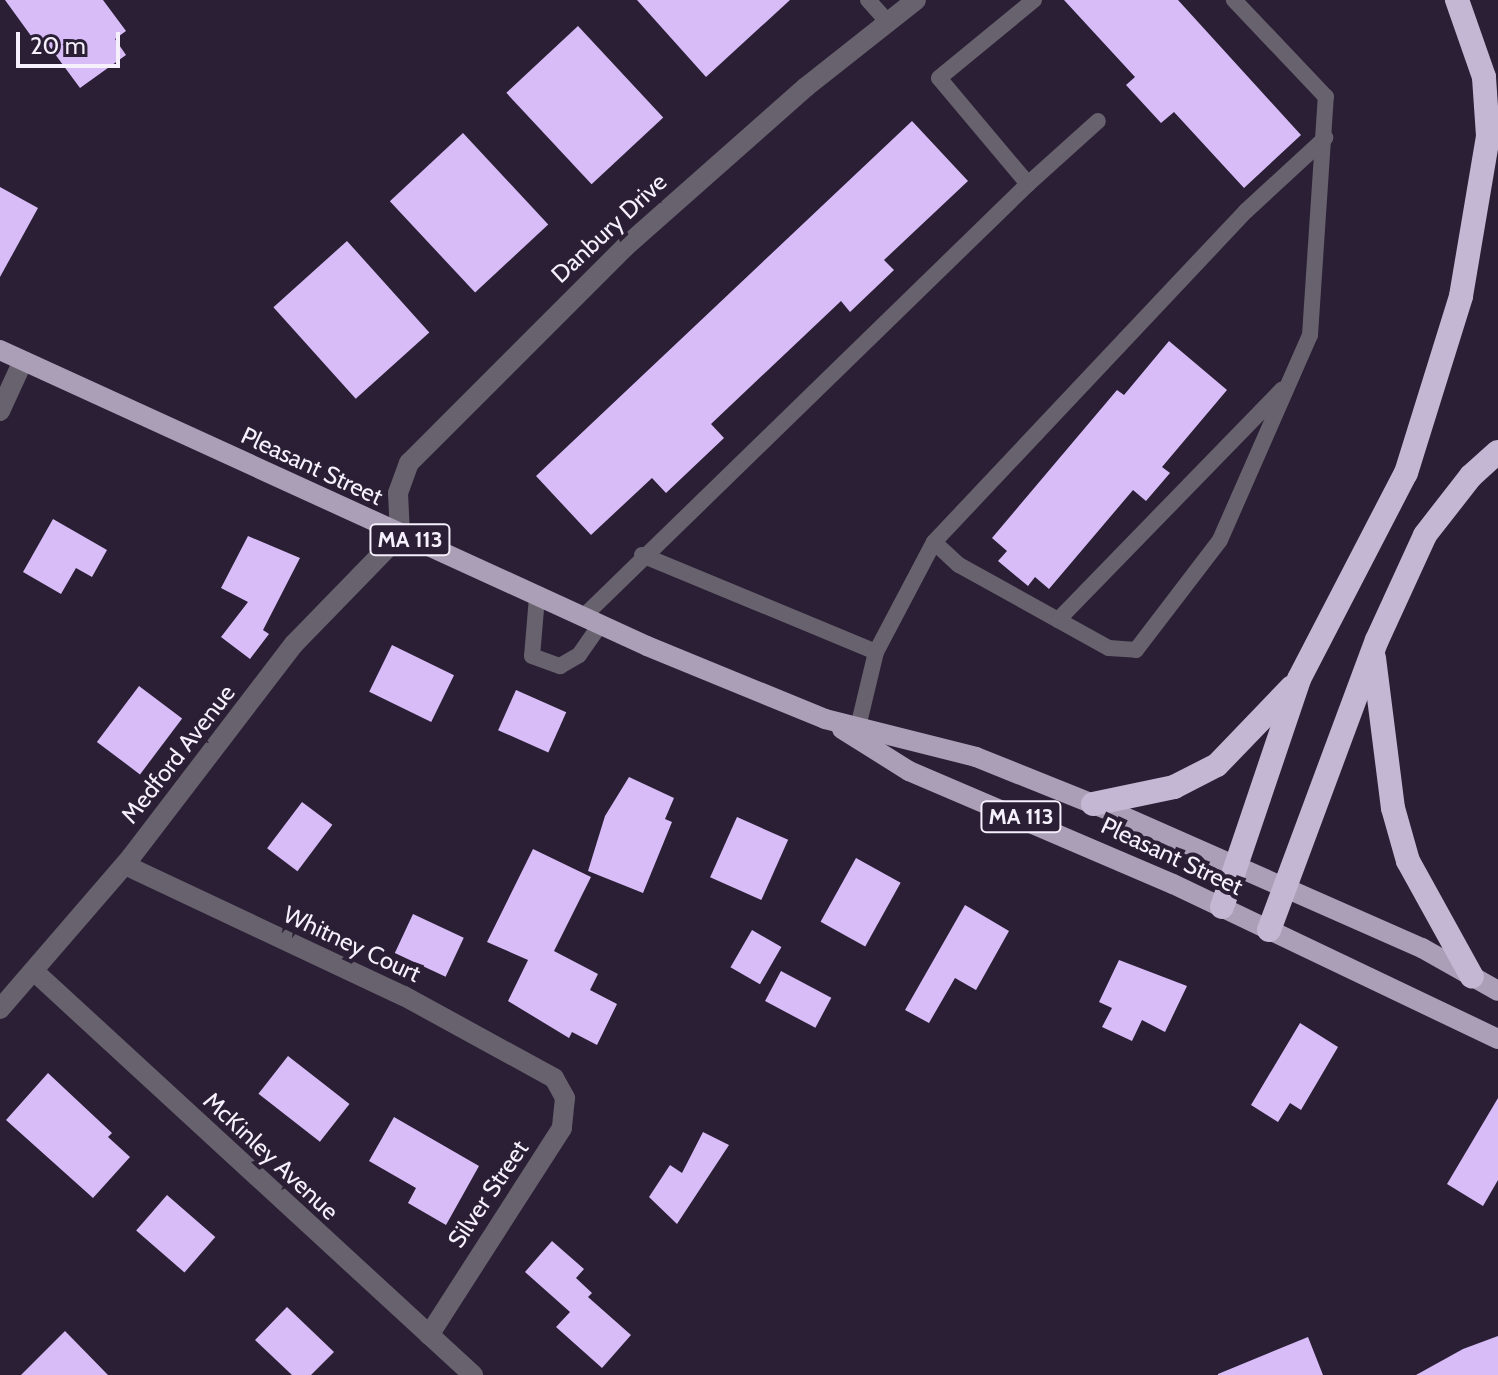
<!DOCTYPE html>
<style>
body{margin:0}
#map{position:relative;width:1498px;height:1375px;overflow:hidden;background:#2a1f35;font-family:Cabin,sans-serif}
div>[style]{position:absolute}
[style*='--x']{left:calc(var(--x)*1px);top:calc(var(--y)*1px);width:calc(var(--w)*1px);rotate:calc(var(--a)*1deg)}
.building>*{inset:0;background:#d8bcf8;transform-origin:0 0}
.service>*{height:16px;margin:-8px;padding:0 8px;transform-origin:8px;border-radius:8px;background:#67626d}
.minor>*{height:20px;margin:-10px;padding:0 10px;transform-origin:10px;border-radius:10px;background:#67626d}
.primary>*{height:20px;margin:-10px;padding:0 10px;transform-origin:10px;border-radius:10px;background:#aa9fb7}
.motorway>*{height:24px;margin:-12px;padding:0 12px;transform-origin:12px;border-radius:12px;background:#c4b7d4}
span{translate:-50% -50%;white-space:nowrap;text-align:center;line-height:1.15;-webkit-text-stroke:8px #2a1f35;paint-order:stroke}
.shield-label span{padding:2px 6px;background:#2a1f35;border:2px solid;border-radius:6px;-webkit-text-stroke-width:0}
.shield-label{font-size:22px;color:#f6f0fd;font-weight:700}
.street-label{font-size:24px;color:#f6f0fd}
.scale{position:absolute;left:16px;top:32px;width:104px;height:36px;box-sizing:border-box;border:4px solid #f6f0fd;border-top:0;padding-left:10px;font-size:24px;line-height:28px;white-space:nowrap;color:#f6f0fd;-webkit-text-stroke:6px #2a1f35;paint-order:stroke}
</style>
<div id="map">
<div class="building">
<i style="clip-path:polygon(5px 0,103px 0,126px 31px,115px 39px,126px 55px,80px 88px,49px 46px,42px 51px)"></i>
<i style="clip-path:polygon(637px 0,790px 0,706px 77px)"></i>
<i style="clip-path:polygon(1064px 0,1178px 0,1301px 135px,1244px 188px,1174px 112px,1161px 123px,1126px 85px,1135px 77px)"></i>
<i style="left:578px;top:26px;width:125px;height:98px;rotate:47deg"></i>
<i style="clip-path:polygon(912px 121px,968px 181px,884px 260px,894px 270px,850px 312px,841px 301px,711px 424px,724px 438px,666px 493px,652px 478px,591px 535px,536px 476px)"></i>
<i style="left:463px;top:133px;width:125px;height:100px;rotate:47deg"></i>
<i style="clip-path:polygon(0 187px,38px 208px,0 277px)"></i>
<i style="left:347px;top:241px;width:123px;height:99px;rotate:48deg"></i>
<i style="clip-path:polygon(1169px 341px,1227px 390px,1162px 467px,1170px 473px,1146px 501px,1133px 490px,1049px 589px,1035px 577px,1028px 586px,998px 561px,1007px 551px,992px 538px,1117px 390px,1124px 395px)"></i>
<i style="clip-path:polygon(53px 519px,107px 550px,92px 577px,76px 568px,61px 594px,23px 572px)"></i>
<i style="clip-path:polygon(248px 536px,300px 558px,263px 630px,269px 634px,250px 659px,221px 637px,248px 602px,221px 588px)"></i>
<i style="left:392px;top:645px;width:69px;height:52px;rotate:26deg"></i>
<i style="left:139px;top:686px;width:54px;height:70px;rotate:37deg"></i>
<i style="left:516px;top:690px;width:55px;height:44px;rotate:24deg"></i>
<i style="clip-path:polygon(629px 777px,674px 798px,665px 819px,672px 822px,643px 893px,588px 871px,605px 816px)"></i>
<i style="left:302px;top:802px;width:38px;height:58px;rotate:37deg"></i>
<i style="left:737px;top:817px;width:56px;height:66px;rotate:24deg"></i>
<i style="clip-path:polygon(533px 849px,591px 877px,554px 951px,598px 974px,590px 990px,617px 1004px,597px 1045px,572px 1032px,569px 1038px,508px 1001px,528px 960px,487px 942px)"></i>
<i style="left:856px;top:858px;width:51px;height:73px;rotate:29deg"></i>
<i style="clip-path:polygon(965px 905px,1009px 931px,976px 990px,955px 978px,929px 1023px,905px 1010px)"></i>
<i style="left:413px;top:914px;width:56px;height:43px;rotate:25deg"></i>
<i style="left:752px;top:930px;width:34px;height:43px;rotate:30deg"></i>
<i style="clip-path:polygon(1119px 960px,1187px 986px,1165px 1032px,1142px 1020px,1132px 1041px,1102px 1027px,1112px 1008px,1099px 1002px)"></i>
<i style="left:781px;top:971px;width:57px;height:34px;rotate:28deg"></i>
<i style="clip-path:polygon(1300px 1023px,1338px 1047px,1301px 1110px,1290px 1103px,1278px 1122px,1251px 1105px)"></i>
<i style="left:288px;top:1056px;width:78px;height:48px;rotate:38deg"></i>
<i style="clip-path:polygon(48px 1073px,112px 1133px,108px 1137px,130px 1157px,93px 1198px,6px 1120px)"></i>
<i style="clip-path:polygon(1498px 1098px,1498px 1180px,1483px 1206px,1447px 1184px)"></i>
<i style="clip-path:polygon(394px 1117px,479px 1166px,446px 1225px,408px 1203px,416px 1188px,369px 1161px)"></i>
<i style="clip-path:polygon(703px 1132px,729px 1145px,677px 1224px,649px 1197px,670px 1165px,682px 1173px)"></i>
<i style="left:167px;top:1195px;width:64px;height:47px;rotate:41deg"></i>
<i style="clip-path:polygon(552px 1241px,584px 1269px,576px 1278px,592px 1293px,588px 1297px,631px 1335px,602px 1368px,556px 1327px,570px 1312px,525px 1272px)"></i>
<i style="clip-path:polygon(287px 1307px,334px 1352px,311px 1375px,292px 1375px,255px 1340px)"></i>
<i style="clip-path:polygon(65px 1331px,108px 1375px,21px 1375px)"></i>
<i style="clip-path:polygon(1498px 1336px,1498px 1375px,1416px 1375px,1463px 1349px)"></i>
<i style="clip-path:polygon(1308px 1337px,1323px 1375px,1218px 1375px,1218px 1374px)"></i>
</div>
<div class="service">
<i style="--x:868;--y:0;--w:30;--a:48"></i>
<i style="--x:1028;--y:184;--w:94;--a:-42"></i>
<i style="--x:934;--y:542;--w:455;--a:-46.7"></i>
<i style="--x:1246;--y:211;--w:108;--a:-42.7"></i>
<i style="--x:642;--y:555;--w:253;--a:22.5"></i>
<i style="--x:876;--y:652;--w:124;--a:-62.2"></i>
<i style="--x:934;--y:542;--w:34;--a:43"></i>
<i style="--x:959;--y:565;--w:171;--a:29"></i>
<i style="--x:1109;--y:648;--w:27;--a:4"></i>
<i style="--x:1136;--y:650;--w:138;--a:-52.6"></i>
<i style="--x:1220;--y:540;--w:224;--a:-66.3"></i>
<i style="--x:1310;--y:335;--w:239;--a:-86.2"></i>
<i style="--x:1326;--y:97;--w:134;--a:-133.5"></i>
<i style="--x:537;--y:597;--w:59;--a:94.8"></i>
<i style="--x:532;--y:656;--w:30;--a:20"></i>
<i style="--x:560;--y:666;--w:22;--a:-30"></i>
<i style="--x:579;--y:655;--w:37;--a:-55"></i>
<i style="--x:582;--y:618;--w:622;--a:-44.22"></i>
<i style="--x:1028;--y:184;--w:138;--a:-130"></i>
<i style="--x:939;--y:78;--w:123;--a:-39.4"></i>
<i style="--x:1058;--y:620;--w:322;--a:-45.8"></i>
<i style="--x:858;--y:727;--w:77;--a:-76.5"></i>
</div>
<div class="minor">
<i style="--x:0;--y:411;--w:55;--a:-65.3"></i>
<i style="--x:125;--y:865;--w:308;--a:25.2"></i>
<i style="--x:404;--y:996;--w:171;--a:28.7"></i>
<i style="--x:554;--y:1078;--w:23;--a:61"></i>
<i style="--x:565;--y:1098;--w:30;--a:96"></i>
<i style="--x:562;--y:1128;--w:246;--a:122.7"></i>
<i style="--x:36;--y:973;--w:594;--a:42.61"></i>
<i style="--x:0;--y:1009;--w:201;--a:-49.2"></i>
<i style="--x:131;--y:857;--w:268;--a:-52.6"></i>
<i style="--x:294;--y:644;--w:152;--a:-45.8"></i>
<i style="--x:400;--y:535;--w:42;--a:-92.7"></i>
<i style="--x:398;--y:493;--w:32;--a:-70"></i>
<i style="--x:409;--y:463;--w:305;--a:-45"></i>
<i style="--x:625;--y:247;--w:242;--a:-41.5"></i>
<i style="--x:806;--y:87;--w:140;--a:-38.3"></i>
</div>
<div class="primary">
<i style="--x:0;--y:350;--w:711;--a:24.58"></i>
<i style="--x:647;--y:646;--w:192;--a:22.3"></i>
<i style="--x:825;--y:719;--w:156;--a:14.1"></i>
<i style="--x:976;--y:757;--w:155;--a:21.9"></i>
<i style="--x:1120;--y:815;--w:330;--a:23.8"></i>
<i style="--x:1422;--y:948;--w:87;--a:29.5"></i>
<i style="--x:842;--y:729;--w:79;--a:32.1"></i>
<i style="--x:909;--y:771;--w:287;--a:23.2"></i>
<i style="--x:1173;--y:884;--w:360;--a:25.5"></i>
</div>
<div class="motorway">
<i style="--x:1374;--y:658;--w:151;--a:82.8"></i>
<i style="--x:1393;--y:808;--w:55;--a:74.2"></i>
<i style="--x:1408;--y:861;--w:132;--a:61.1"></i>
<i style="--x:1093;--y:804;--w:83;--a:-11.9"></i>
<i style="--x:1174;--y:787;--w:48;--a:-27.1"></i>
<i style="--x:1217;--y:765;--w:108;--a:-46.1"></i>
<i style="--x:1222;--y:907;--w:241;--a:-71.3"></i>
<i style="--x:1299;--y:679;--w:232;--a:-62.6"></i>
<i style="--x:1406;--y:473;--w:185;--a:-72.7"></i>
<i style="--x:1461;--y:296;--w:162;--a:-80.4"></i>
<i style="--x:1488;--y:136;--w:59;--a:-93.9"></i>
<i style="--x:1484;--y:77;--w:82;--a:-109.3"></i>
<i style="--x:1269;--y:930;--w:309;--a:-69.6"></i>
<i style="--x:1377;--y:640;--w:115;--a:-65.4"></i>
<i style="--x:1425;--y:535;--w:75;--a:-52.1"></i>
<i style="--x:1471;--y:476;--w:36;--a:-42"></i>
</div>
<div class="shield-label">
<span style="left:410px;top:540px">MA 113</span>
<span style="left:1021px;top:817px">MA 113</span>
</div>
<div class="street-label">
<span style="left:609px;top:228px;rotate:-43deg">Danbury Drive</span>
<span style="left:312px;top:466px;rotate:25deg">Pleasant Street</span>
<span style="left:178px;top:754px;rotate:-52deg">Medford Avenue</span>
<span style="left:1172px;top:856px;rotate:25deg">Pleasant Street</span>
<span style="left:352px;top:944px;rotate:25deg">Whitney Court</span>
<span style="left:271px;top:1156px;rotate:43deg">McKinley Avenue</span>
<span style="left:488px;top:1194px;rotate:-56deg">Silver Street</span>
</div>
<div class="scale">20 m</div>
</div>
